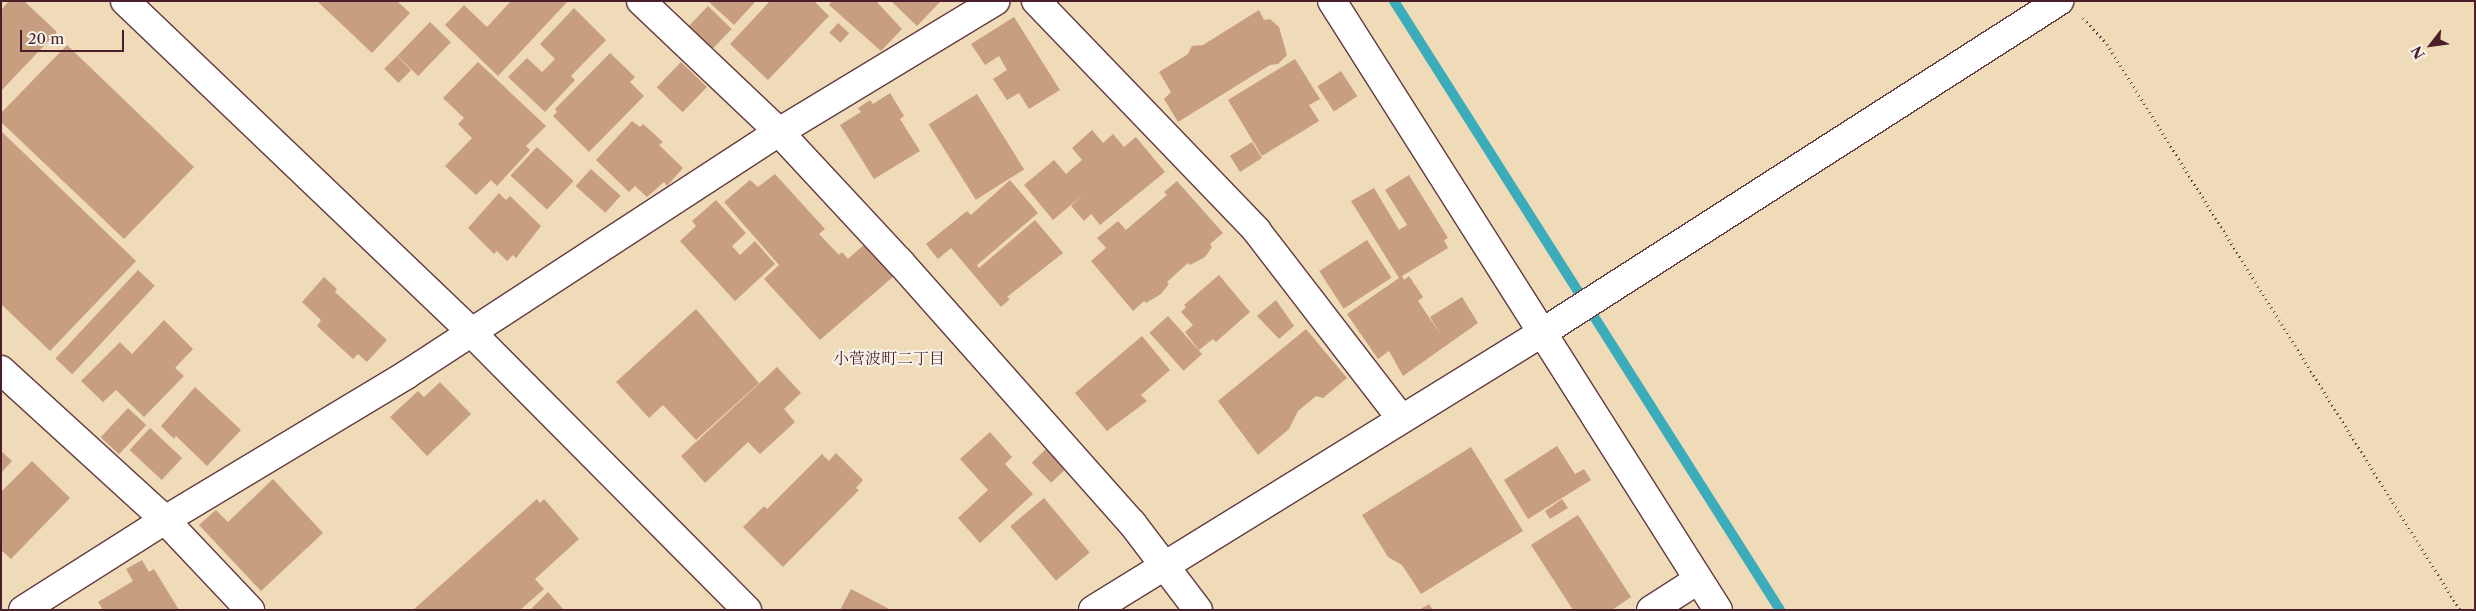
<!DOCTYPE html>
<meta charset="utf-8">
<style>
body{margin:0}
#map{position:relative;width:2476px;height:611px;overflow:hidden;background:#f0dbb9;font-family:"Libre Caslon Text","Noto Serif JP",serif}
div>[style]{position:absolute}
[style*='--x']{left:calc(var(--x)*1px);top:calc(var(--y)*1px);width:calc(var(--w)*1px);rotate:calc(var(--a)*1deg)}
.stream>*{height:10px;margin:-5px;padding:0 5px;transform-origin:5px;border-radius:5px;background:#3dacba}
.building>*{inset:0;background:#c79e7f;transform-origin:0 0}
.path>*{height:3px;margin-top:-1.5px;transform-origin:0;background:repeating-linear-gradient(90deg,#633b40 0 1px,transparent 0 5px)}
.roads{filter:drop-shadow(1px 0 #633b40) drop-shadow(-1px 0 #633b40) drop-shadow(0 1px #633b40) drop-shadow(0 -1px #633b40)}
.street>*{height:28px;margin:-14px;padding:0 14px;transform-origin:14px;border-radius:14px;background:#fff}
.secondary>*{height:28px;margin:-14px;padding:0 14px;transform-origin:14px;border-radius:14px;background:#fff}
span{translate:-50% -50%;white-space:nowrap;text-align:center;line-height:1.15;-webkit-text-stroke:4px #f7f3e8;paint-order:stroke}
.neighbourhood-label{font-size:16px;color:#4a1f2b}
.frame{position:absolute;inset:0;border:2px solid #4a1f2b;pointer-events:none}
.north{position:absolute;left:2406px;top:20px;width:50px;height:50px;-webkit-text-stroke:4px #f7f3e8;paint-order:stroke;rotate:240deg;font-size:14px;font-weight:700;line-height:20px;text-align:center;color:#4a1f2b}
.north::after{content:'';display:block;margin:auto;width:18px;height:22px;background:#4a1f2b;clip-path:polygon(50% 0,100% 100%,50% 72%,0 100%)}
.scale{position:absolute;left:20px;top:30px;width:104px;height:22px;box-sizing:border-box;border:2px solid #4a1f2b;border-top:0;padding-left:6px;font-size:15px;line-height:18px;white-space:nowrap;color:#4a1f2b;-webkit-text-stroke:4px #f7f3e8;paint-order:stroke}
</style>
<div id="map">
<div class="stream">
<i style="--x:1394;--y:1;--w:721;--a:57.63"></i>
</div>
<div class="building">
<i style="clip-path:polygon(9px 1px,24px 1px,57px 32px,1px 91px,1px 10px)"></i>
<i style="clip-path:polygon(317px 1px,397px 1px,410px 13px,372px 53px)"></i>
<i style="clip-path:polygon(511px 1px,568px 1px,498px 76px,445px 25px,464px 5px,487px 27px)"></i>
<i style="clip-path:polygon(708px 1px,756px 1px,734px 25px)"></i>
<i style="clip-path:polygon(770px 1px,814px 1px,829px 16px,768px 80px,730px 44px)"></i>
<i style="clip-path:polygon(832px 1px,876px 1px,902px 29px,881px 51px,829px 5px)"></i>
<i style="clip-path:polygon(891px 1px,941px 1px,917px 26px)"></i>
<i style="left:708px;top:6px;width:33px;height:28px;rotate:44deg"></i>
<i style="clip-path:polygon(574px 8px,606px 40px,571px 76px,575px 80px,545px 112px,508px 77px,527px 58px,542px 72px,555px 59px,540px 44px)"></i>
<i style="clip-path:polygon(1259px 10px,1264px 20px,1270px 19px,1279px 27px,1287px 55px,1278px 64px,1270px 65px,1178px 122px,1164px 99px,1171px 92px,1159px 72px,1188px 54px,1192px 46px,1203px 45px)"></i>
<i style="clip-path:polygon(1014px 17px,1060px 90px,1029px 109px,1019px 93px,1007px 100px,993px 79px,1007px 70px,999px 56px,985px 65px,971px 44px)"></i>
<i style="left:430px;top:22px;width:29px;height:47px;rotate:44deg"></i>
<i style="left:838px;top:23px;width:15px;height:13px;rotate:42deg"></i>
<i style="clip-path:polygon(67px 45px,194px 167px,124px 239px,1px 122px,1px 113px)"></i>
<i style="clip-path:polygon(610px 53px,635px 77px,630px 82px,644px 96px,589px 152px,553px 116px,557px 112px,555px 109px)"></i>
<i style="left:397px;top:56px;width:20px;height:18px;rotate:45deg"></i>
<i style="clip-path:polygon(1295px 59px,1320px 99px,1309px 105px,1319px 121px,1262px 156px,1228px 100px)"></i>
<i style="clip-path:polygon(478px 62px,546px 126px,526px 146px,530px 150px,497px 186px,491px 180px,476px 195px,445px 166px,472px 138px,458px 124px,464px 118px,443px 98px)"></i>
<i style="left:681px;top:62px;width:36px;height:35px;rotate:44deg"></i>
<i style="left:1341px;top:71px;width:30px;height:28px;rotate:57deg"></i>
<i style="clip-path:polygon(890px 93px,904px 116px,900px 119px,920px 151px,874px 179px,840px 125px,861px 112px,858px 108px,870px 100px,873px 104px)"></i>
<i style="left:977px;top:94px;width:89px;height:57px;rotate:58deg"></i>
<i style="clip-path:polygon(632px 121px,640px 127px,643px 124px,663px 142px,659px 145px,683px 168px,667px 186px,664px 182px,647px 197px,635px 186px,629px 192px,596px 160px)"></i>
<i style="clip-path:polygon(1092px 130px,1103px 143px,1113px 134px,1124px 147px,1136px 137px,1165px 172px,1100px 225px,1091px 214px,1084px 221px,1071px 206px,1084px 194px,1053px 220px,1024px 185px,1054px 160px,1066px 174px,1082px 160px,1072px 148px)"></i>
<i style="clip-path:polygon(2px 132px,136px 261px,50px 351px,1px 304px)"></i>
<i style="left:1252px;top:142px;width:19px;height:26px;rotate:58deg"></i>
<i style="left:537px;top:147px;width:50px;height:39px;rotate:43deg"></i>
<i style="left:591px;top:169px;width:40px;height:23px;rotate:42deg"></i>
<i style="clip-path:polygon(775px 174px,825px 229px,819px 234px,839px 255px,842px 252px,848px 259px,865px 244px,894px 276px,820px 340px,764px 279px,779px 265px,724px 202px,750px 180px,758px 187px)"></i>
<i style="clip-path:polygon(1409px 175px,1448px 238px,1444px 240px,1448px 248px,1402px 276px,1404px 280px,1409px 276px,1423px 297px,1418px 301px,1441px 335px,1430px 317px,1462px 297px,1478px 323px,1403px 376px,1389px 351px,1378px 359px,1347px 314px,1399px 278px,1351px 201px,1374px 188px,1399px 230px,1407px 225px,1385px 190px)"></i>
<i style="clip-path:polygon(1010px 180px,1038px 213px,977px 265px,979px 268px,1035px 220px,1063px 253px,1007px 297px,1010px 299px,1001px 307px,951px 248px,938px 259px,926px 244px,967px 211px,971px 215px)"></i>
<i style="clip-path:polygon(1177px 181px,1223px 233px,1210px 244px,1212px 247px,1205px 257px,1190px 265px,1188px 263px,1167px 282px,1169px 284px,1161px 294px,1146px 303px,1144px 301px,1133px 311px,1091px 261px,1106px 248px,1097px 238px,1118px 221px,1126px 230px,1167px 195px,1164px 192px)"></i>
<i style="clip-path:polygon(499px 193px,506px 200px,510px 196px,541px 226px,516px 258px,513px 255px,507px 261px,497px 251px,494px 254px,468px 228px)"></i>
<i style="clip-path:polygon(716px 200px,746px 233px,732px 246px,740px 255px,755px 241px,775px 264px,735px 301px,680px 241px,696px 226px,692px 221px)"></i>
<i style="left:1367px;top:240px;width:45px;height:57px;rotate:57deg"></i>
<i style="left:138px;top:270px;width:23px;height:121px;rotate:43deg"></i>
<i style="clip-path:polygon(1219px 275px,1250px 312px,1216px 342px,1213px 339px,1199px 350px,1185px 332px,1193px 325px,1181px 312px,1186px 307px,1184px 305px)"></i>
<i style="clip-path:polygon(324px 277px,337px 289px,335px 292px,387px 340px,367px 362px,358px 354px,353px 359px,317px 326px,321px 320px,302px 302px)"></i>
<i style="clip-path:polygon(1276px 300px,1294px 326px,1279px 339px,1257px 316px)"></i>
<i style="clip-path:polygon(696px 309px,759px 383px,696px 440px,663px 405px,649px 418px,616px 382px)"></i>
<i style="left:1168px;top:316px;width:51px;height:25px;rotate:48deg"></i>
<i style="clip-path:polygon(164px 320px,193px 349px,175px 368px,184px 376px,144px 417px,116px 390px,103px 402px,81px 381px,120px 342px,132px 354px)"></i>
<i style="clip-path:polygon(1306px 329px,1347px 378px,1323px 398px,1316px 396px,1298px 411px,1289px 429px,1258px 455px,1218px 401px)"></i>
<i style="clip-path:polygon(1142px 336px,1170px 370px,1141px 395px,1147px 401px,1107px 431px,1075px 393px)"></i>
<i style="clip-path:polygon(777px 367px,801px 393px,784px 409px,795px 422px,760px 454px,748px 442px,705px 483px,681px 456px)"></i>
<i style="clip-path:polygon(440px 382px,471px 414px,427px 456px,390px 417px,418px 391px,424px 397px)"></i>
<i style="clip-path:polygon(195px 387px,241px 430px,207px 466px,176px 436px,174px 439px,161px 426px)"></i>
<i style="left:128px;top:408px;width:25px;height:40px;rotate:43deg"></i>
<i style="left:150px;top:428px;width:44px;height:30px;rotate:43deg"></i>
<i style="clip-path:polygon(990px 432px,1012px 457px,1005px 464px,1033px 494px,980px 543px,958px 518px,988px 490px,960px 459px)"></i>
<i style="left:1049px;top:446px;width:28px;height:24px;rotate:46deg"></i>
<i style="clip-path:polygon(1557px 446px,1575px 474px,1584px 469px,1591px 480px,1528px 519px,1504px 480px)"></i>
<i style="clip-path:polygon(1471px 447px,1523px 531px,1421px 594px,1402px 565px,1388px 557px,1362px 515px)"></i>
<i style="clip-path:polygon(1px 451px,12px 461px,1px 473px)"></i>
<i style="clip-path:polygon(836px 453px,863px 480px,856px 488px,859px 490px,783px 567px,743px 527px,764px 506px,767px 509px,822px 454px,829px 461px)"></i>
<i style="clip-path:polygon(32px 461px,70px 498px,11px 559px,1px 550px,1px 492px)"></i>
<i style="clip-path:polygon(273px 479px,323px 533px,261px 591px,199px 525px,216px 510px,228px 522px)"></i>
<i style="left:1044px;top:498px;width:71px;height:44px;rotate:50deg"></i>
<i style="clip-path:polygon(537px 499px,540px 503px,544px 499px,579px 539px,535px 579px,544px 589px,520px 610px,413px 610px)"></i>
<i style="clip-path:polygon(1562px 499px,1568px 508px,1550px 519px,1545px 511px)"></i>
<i style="clip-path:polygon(1578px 515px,1631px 597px,1612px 610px,1573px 610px,1531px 545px)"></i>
<i style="clip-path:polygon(142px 560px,149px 572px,154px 569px,179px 610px,103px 610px,98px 602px,133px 581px,126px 569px)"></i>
<i style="clip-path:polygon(851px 589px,891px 610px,840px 610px)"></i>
<i style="clip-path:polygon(548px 592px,564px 610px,530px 610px)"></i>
<i style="clip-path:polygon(1429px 604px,1433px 610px,1419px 610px)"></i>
</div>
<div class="path">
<i style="--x:2083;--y:18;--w:35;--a:47"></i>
<i style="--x:2107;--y:44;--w:667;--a:58.05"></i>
</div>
<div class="roads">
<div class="street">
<i style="--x:641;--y:1;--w:190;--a:43.5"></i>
<i style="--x:779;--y:132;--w:178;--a:47.1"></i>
<i style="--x:900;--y:262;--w:349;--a:48.4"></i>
<i style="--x:1132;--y:523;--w:109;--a:52.8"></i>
<i style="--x:1036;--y:1;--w:318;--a:46.1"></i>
<i style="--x:1256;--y:230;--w:237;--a:52.4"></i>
<i style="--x:1332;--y:1;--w:721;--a:57.63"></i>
<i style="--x:1;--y:370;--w:222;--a:42.4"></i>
<i style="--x:165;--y:520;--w:124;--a:46.6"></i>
<i style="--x:23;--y:610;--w:168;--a:-32.4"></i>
<i style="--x:165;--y:520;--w:281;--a:-31"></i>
<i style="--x:406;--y:375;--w:445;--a:-33.1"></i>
<i style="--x:779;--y:132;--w:253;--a:-31.2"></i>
<i style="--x:1651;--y:610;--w:56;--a:-32.6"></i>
</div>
<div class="secondary">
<i style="--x:125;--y:1;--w:477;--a:43.7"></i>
<i style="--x:470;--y:331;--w:393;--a:45.2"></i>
<i style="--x:1093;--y:610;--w:525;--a:-31.69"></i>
<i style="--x:1540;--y:334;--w:617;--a:-32.68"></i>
</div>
</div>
<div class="neighbourhood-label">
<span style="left:889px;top:358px">小菅波町二丁目</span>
</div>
<div class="frame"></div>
<div class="north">N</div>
<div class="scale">20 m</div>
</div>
